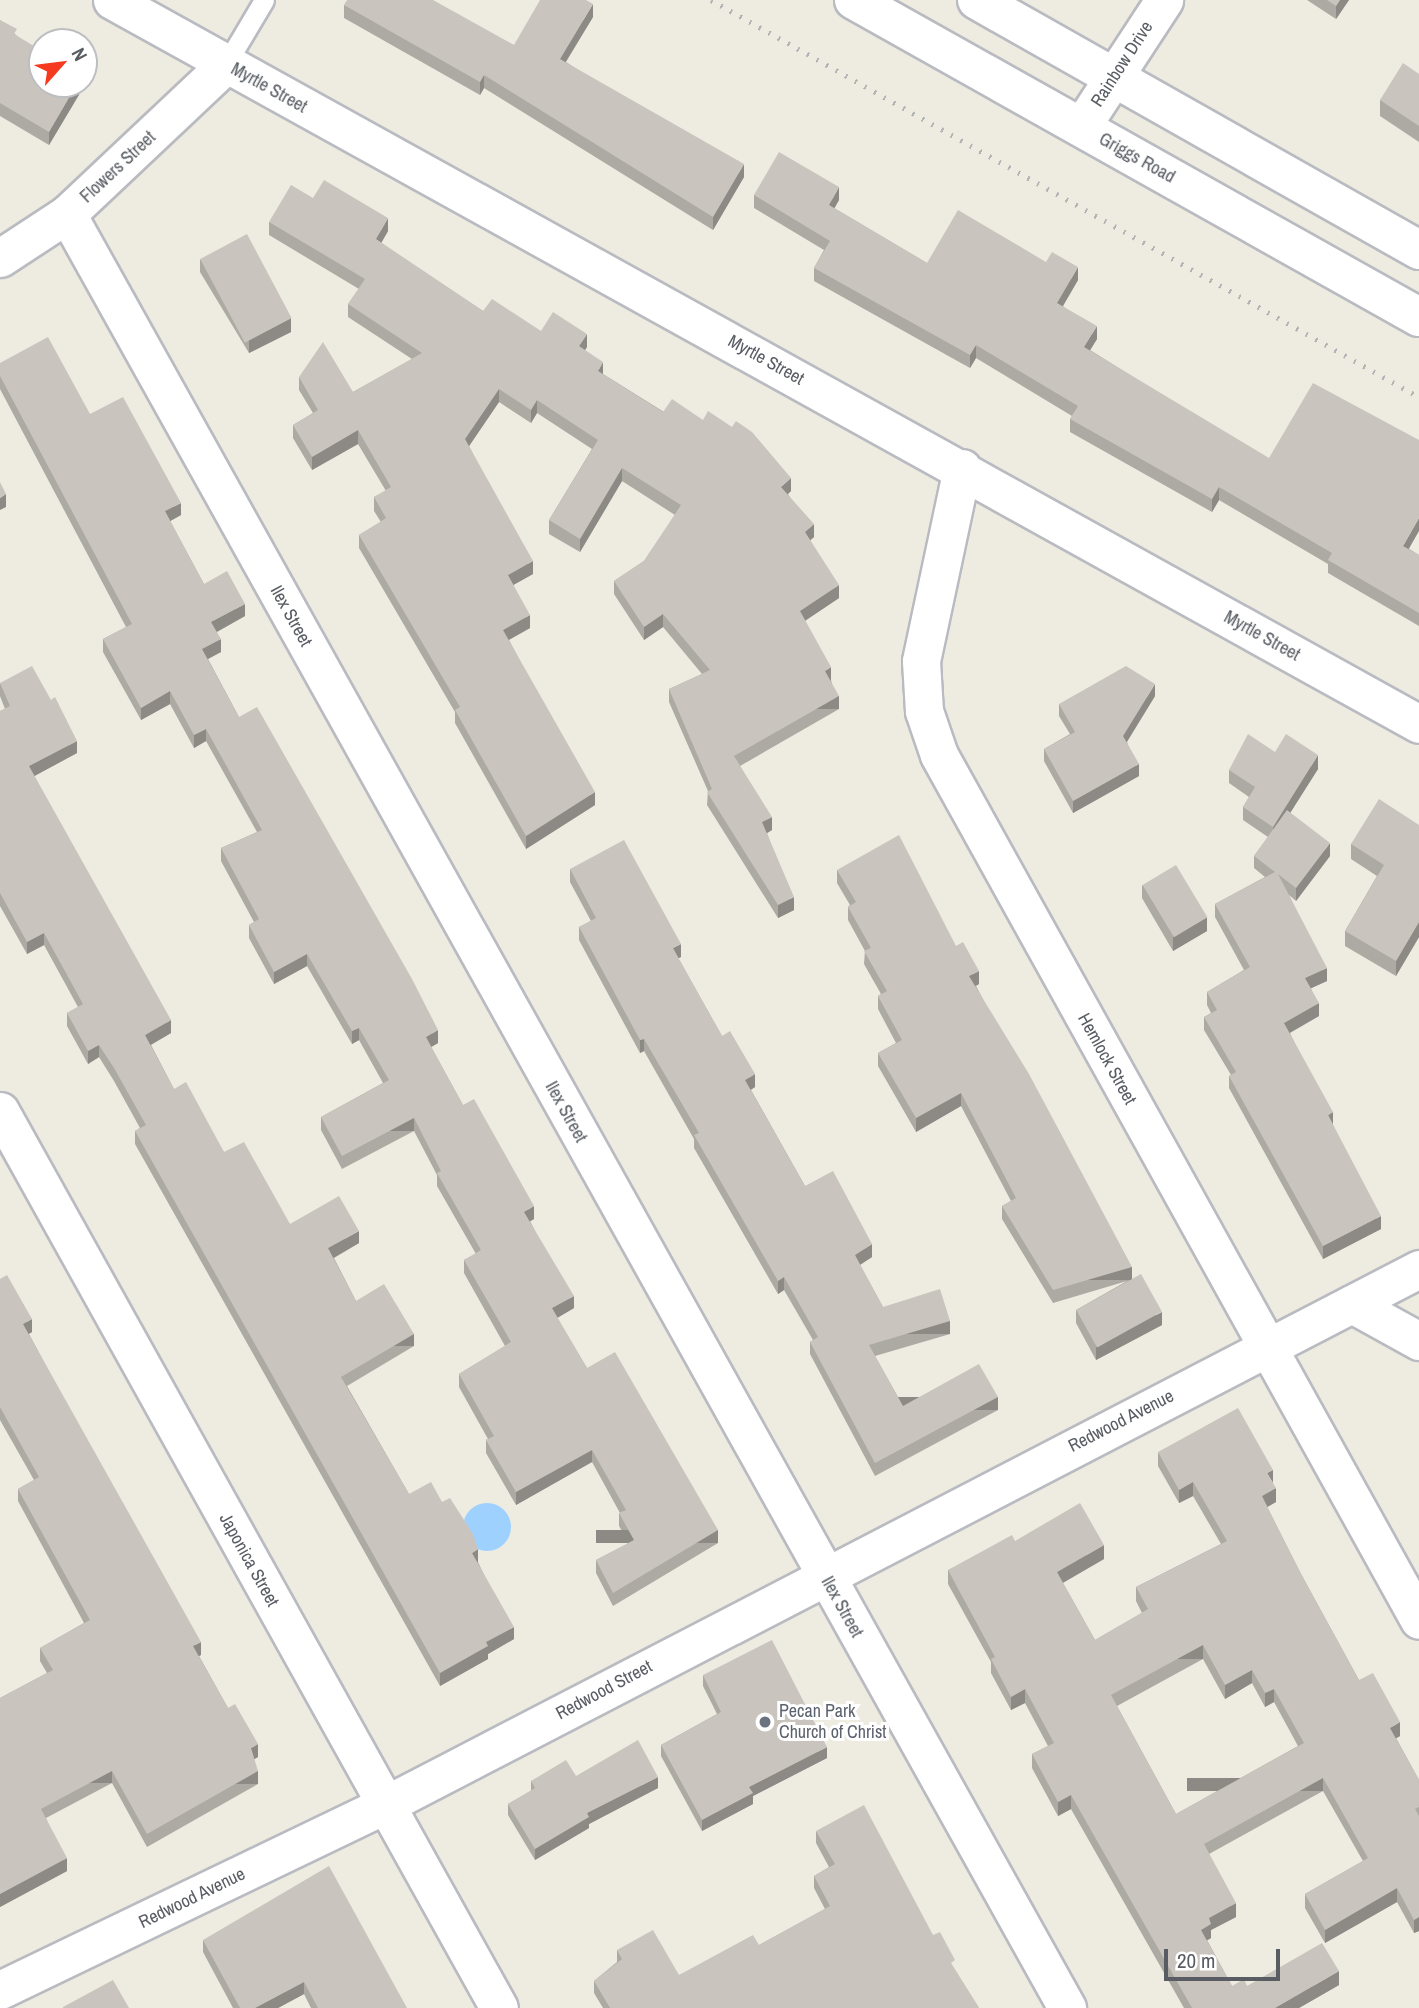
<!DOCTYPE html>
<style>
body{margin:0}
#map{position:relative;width:1419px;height:2008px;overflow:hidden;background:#eeebe1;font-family:"Archivo Narrow",sans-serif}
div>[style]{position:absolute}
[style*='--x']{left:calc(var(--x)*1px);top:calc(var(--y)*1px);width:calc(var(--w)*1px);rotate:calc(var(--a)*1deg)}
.water>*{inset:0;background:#9fd1ff}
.round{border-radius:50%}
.roads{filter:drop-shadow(2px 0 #b9bbc1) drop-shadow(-2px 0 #b9bbc1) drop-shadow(0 2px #b9bbc1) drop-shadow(0 -2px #b9bbc1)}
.service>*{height:19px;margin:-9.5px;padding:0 9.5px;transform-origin:9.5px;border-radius:9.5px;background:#fff}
.minor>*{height:37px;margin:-18.5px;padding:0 18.5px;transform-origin:18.5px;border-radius:18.5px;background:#fff}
.secondary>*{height:38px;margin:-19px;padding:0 19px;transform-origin:19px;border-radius:19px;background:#fff}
.rail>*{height:5px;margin-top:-2.5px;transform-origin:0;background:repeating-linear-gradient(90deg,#b3b4b4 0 2px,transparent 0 11px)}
.wall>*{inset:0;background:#ada9a3}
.shaded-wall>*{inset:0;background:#8d8a85;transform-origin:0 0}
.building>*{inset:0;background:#c9c5be;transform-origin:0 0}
.dots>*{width:19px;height:19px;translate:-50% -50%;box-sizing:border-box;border:4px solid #fff;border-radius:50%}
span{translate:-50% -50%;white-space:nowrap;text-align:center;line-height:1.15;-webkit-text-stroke:6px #fff;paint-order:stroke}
.street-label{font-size:18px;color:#595d63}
.worship-label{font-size:18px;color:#5b616d}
.left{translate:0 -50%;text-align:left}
.north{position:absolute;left:28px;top:28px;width:70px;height:70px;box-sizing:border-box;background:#fff;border:2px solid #bdbec1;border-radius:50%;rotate:62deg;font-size:19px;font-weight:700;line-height:28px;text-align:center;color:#595d63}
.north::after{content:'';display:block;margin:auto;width:24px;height:32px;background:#f53a1f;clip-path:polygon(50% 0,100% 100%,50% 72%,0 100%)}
.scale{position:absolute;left:1164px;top:1949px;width:116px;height:32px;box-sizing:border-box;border:4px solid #595d63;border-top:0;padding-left:9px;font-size:21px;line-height:24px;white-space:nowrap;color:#595d63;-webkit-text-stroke:5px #fff;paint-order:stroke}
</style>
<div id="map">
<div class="water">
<i class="round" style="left:463px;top:1503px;width:48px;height:48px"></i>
</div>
<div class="roads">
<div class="service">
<i style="--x:226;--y:64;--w:74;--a:-59.3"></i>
</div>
<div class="minor">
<i style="--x:112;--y:0;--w:1494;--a:28.98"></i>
<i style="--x:1081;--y:127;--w:152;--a:-56.8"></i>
<i style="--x:67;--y:214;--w:2054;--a:60.86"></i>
<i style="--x:0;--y:258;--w:80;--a:-33.3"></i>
<i style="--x:67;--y:214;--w:219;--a:-43.3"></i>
<i style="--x:962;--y:468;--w:197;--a:102"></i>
<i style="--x:921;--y:661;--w:50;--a:86.6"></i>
<i style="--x:924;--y:711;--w:46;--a:71.2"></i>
<i style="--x:939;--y:755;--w:989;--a:60.97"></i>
<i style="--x:0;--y:1111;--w:1026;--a:60.91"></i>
<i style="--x:1352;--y:1304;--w:77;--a:28.9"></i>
<i style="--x:0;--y:1990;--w:427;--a:-25.7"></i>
<i style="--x:385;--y:1805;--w:1165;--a:-27.4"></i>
</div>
<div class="secondary">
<i style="--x:854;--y:0;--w:648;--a:29.3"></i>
<i style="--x:977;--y:0;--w:508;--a:29.49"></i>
</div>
</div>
<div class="rail">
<i style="--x:711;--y:0;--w:812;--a:29.28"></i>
</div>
<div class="wall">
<i style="clip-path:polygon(1307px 0,1349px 0,1336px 19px)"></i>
<i style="clip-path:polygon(344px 5px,514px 45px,593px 17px,566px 62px,744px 177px,713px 230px,484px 88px,480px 95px,344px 18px)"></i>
<i style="clip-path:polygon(0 20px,17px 36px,83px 84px,83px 88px,49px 145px,0 116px)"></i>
<i style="clip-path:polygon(1419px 74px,1419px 142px,1380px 116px,1380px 100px)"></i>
<i style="clip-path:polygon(754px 195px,839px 200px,834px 208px,927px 263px,1078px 280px,1063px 306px,1097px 339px,1090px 350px,1419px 555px,1419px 626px,1328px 573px,1328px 564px,1219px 500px,1212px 512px,1070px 432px,1070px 419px,1072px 416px,976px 358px,970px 368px,814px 281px,814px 268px,824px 250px,754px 208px)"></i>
<i style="clip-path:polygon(269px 222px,388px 231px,381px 243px,483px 311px,587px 347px,585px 350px,603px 374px,791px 491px,788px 494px,814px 537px,810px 540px,839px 598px,805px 621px,831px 680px,839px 709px,740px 766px,772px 830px,767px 833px,794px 910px,778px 918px,707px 805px,708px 791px,669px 702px,669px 689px,702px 674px,663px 627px,644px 640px,614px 594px,614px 581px,644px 561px,675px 515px,622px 481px,580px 552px,549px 534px,549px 520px,592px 449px,537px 413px,531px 423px,499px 402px,469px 446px,533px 574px,513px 585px,530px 628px,509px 640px,595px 805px,526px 849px,455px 723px,455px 712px,359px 548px,359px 535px,381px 522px,374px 511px,374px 497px,386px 491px,358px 444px,312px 470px,293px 438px,293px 425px,313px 413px,299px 390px,299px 377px,353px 392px,412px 359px,348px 317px,348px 304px,359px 289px,269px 235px)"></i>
<i style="clip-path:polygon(200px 259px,291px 332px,249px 353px,200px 272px)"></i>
<i style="clip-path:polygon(0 363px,90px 414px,181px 515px,170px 521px,204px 584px,245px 616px,217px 632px,221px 652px,208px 659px,239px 717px,438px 1043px,431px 1047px,463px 1105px,534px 1219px,530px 1221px,574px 1308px,557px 1318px,587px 1368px,718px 1543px,613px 1606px,596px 1573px,596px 1560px,629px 1543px,619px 1526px,619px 1513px,620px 1513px,592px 1462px,516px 1505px,486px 1453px,486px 1440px,488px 1439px,459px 1387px,459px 1374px,505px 1346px,464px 1273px,464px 1260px,476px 1254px,437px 1186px,437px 1175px,414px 1131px,342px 1169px,321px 1130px,321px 1117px,383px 1083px,359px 1040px,352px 1044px,307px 966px,274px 984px,249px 938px,249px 925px,254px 922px,221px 861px,221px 848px,257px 832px,206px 741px,194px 748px,170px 704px,141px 720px,103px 652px,103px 639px,126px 627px,0 389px)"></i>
<i style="clip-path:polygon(0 683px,77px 753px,34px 776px,171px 1033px,151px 1045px,174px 1089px,224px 1152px,290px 1224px,359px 1243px,334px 1258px,356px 1301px,414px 1346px,347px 1386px,409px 1494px,442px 1502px,478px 1562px,514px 1639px,488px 1654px,488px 1659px,440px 1686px,135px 1144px,135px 1131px,140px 1128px,114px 1081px,99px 1057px,88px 1064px,67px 1026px,67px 1013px,78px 1007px,44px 945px,27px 954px,0 906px,0 711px,5px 709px,0 696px)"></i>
<i style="clip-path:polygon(1155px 696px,1127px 742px,1139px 776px,1073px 813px,1044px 761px,1044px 749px,1070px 734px,1059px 716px,1059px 704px)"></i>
<i style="clip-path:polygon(1275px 752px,1318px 769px,1290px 813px,1330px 856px,1296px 901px,1289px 895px,1327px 981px,1311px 988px,1319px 1016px,1290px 1033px,1333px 1125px,1381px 1229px,1323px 1259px,1229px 1088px,1229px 1076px,1231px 1075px,1204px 1030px,1204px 1017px,1211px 1013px,1207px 1005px,1207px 992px,1244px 970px,1215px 917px,1215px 904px,1265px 877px,1254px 868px,1254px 856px,1268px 837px,1243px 820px,1243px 807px,1249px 797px,1229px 783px,1229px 770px)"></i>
<i style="clip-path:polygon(1419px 825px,1419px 937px,1396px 976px,1345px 946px,1345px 931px,1377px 876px,1351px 859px,1351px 844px)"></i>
<i style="clip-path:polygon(570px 869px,681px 957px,678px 958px,722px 1036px,755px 1087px,751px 1090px,805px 1186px,872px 1257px,860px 1265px,883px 1307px,950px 1334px,875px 1356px,903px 1406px,998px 1410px,875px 1476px,810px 1354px,810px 1342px,813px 1340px,784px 1290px,778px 1294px,694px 1148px,694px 1139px,644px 1051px,640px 1053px,579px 940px,579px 927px,591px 921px,570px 882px)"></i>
<i style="clip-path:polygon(837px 870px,956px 946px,979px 984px,976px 986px,1132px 1279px,1162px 1325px,1096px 1360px,1076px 1323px,1076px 1310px,1127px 1281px,1053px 1303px,1002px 1219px,1002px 1206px,1011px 1201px,961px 1106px,916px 1132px,878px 1066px,878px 1053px,896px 1043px,878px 1009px,878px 996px,881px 994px,864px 964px,865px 951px,848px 920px,848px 907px,850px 905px,837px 883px)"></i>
<i style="clip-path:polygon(1142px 885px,1207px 931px,1173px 951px,1142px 898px)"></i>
<i style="clip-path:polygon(0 1279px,32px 1332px,29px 1334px,201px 1655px,199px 1656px,228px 1708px,258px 1757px,254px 1759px,258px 1784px,147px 1847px,112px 1783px,46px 1818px,67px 1871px,0 1907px,0 1698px,47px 1673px,40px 1661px,40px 1648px,84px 1623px,18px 1501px,18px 1489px,34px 1480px,0 1420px)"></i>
<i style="clip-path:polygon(evenodd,1158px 1452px,1273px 1483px,1276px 1502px,1267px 1507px,1301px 1574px,1359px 1680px,1400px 1736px,1396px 1738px,1419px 1780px,1419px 1931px,1414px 1933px,1397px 1902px,1325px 1943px,1305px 1908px,1305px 1894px,1363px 1861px,1323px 1791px,1209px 1854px,1236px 1917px,1211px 1930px,1211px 1938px,1207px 1940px,1232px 1986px,1339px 1985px,1299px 2008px,1184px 2008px,1071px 1809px,1058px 1816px,1032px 1768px,1032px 1754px,1048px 1746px,1025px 1703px,1011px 1710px,991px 1673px,991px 1662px,948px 1584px,948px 1570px,1015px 1541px,1104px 1559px,1063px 1583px,1095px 1640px,1142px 1613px,1136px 1601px,1136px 1587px,1221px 1544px,1193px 1496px,1179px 1503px,1158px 1466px,1158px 1452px,1203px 1659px,1225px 1699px,1252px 1683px,1265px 1707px,1274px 1702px,1298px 1746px,1176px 1814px,1117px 1706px,1203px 1659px)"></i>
<i style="clip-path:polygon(703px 1675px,827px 1758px,753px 1796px,753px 1804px,702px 1831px,661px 1756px,661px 1745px,717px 1714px,703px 1686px)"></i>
<i style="clip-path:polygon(576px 1776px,658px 1788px,589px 1824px,589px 1828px,535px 1860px,508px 1815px,508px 1804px,531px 1791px,531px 1781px)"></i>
<i style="clip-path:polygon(816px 1831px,933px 1935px,979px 2008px,603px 2008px,594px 1993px,594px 1981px,617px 1962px,617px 1950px,679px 1975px,759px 1945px,825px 1909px,814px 1888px,814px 1876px,829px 1867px,816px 1843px)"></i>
<i style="clip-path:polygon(203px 1940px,407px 2008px,311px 2008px,304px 1994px,278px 2008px,233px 2008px,203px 1952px)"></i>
</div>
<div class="shaded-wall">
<i style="clip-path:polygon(1340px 0,1349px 0,1336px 19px,1336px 6px)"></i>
<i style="clip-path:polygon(593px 4px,593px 17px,560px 71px,560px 59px)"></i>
<i style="clip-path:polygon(484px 75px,484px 88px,480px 95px,480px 82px)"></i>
<i style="clip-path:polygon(77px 84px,83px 84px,83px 88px,49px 145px,49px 132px)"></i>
<i style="clip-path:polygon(744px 164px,744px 177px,713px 230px,713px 217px)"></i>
<i style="clip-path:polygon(839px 187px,839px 200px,829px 218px,829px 205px)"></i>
<i style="clip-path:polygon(388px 218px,388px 231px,376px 252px,376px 239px)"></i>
<i style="clip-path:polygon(1078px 267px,1078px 280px,1057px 316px,1057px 303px)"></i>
<i style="clip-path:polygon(291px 318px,291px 332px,249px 353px,249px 340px)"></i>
<i style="clip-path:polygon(1097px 326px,1097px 339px,1084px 360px,1084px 347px)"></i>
<i style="clip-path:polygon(587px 334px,587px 347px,579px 359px,579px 346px)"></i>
<i style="clip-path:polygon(976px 345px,976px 358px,970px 368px,970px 355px)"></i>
<i style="clip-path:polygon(603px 362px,603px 375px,598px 371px)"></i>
<i style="clip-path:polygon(499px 389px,499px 402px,465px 452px,465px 439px)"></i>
<i style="clip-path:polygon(537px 400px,537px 413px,531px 423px,531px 410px)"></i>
<i style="clip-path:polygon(358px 430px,358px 444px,312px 470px,312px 457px)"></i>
<i style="clip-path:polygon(622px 468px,622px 481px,580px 552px,580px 539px)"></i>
<i style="clip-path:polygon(791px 478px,791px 491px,781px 500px,781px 487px)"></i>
<i style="clip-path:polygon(1219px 487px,1219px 500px,1212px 512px,1212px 499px)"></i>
<i style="clip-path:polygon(6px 494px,6px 507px,0 510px,0 498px)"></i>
<i style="clip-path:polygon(181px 503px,181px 515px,165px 524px,165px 511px)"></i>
<i style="clip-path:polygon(1419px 518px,1419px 531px,1403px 559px,1403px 546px)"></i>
<i style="clip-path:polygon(814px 524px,814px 537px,805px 545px,805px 532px)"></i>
<i style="clip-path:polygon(533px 561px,533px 574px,508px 588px,508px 575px)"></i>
<i style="clip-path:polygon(839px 585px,839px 598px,800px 624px,800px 611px)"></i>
<i style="clip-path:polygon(245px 604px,245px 616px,211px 635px,211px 622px)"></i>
<i style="clip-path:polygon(663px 614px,663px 627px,644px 640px,644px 627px)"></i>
<i style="clip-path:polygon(530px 615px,530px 628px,503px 643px,503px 630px)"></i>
<i style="clip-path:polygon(221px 639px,221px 652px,202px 662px,202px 649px)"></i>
<i style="clip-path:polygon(831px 667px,831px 680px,825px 684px,825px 671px)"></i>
<i style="clip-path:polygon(1155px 684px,1155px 696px,1123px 748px,1123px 736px)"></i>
<i style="clip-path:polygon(170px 691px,170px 704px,141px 720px,141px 708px)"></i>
<i style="left:839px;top:696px;width:13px;height:121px;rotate:90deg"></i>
<i style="clip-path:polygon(206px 729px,206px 741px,194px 748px,194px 735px)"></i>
<i style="clip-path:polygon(77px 741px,77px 753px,29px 779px,29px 766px)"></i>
<i style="clip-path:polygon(1318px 755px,1318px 769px,1273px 840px,1273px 827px)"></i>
<i style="clip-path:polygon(1139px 764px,1139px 776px,1073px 813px,1073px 801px)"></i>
<i style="clip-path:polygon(595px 792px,595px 805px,526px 849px,526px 836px)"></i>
<i style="clip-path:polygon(772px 817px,772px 830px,762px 836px,762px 822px)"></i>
<i style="clip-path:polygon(1330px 843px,1330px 856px,1296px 901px,1296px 888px)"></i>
<i style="clip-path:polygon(794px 897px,794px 910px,778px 918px,778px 905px)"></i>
<i style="clip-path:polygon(1207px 917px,1207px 931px,1173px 951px,1173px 937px)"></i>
<i style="clip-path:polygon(1419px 922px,1419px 937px,1396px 976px,1396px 961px)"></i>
<i style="clip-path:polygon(44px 933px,44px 945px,27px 954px,27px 942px)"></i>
<i style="clip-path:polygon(681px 944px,681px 957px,673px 961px,673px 948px)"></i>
<i style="clip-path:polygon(307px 954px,307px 966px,274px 984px,274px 972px)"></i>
<i style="clip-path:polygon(1327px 968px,1327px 981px,1305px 991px,1305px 978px)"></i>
<i style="clip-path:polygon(979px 971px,979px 984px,969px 989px,969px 976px)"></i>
<i style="clip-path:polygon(1319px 1003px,1319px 1016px,1284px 1036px,1284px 1023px)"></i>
<i style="clip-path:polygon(171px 1020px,171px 1033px,145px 1048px,145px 1035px)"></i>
<i style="clip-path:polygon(359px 1028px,359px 1040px,352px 1044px,352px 1031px)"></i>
<i style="clip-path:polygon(438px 1030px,438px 1043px,426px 1050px,426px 1037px)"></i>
<i style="clip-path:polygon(644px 1039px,644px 1051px,640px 1053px,640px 1040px)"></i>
<i style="clip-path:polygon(99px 1045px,99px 1057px,88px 1064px,88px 1051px)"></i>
<i style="clip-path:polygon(755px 1074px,755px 1087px,745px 1093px,745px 1080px)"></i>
<i style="clip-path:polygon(961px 1093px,961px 1106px,916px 1132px,916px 1118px)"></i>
<i style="clip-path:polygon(1333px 1112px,1333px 1125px,1328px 1115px)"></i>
<i style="left:414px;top:1118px;width:13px;height:81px;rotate:90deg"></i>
<i style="clip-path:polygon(534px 1206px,534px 1219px,524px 1225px,524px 1212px)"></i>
<i style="clip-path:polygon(1381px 1216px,1381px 1229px,1323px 1259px,1323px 1246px)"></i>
<i style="clip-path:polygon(359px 1231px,359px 1243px,328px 1261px,328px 1248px)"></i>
<i style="clip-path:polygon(872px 1244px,872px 1257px,855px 1268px,855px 1255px)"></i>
<i style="left:1132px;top:1267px;width:13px;height:82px;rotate:90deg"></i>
<i style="clip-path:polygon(784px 1277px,784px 1290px,778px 1294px,778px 1281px)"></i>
<i style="clip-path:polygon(574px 1296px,574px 1308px,552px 1321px,552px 1308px)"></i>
<i style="clip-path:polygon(1162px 1312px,1162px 1325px,1096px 1360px,1096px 1347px)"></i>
<i style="clip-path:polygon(32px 1319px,32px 1332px,23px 1337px,23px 1324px)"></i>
<i style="left:950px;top:1321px;width:13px;height:84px;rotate:90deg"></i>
<i style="left:414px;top:1334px;width:12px;height:85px;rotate:90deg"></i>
<i style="left:998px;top:1397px;width:13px;height:140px;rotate:90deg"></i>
<i style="clip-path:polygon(592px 1450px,592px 1462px,516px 1505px,516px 1492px)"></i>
<i style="clip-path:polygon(1273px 1470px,1273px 1483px,1267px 1473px)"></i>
<i style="clip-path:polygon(1193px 1482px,1193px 1496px,1179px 1503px,1179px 1490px)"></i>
<i style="clip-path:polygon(1276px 1488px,1276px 1502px,1262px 1510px,1262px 1496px)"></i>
<i style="left:718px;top:1530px;width:13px;height:122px;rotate:90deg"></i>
<i style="clip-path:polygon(1104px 1545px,1104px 1559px,1057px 1586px,1057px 1572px)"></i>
<i style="clip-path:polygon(478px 1549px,478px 1562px,472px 1565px,472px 1553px)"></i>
<i style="clip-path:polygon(514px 1627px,514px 1639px,488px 1654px,488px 1659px,440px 1686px,440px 1673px,486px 1642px)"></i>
<i style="clip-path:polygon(201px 1642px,201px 1655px,193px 1659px,193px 1646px)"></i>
<i style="left:1203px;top:1645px;width:14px;height:105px;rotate:90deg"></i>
<i style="clip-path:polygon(1252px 1670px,1252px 1683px,1225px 1699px,1225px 1685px)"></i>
<i style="clip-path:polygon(1025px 1689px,1025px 1703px,1011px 1710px,1011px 1697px)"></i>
<i style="clip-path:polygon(1274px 1689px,1274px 1702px,1265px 1707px,1265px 1693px)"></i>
<i style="clip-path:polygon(1400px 1722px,1400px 1736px,1390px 1742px,1390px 1728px)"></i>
<i style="clip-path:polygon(258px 1744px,258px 1757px,251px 1761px,251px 1748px)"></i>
<i style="clip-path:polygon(827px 1747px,827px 1758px,753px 1796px,753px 1804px,702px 1831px,702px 1820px,749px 1787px)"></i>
<i style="left:112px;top:1771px;width:12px;height:81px;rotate:90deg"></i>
<i style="left:258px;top:1771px;width:13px;height:128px;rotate:90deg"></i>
<i style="clip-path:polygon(658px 1777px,658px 1788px,589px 1824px,589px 1828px,535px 1860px,535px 1849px,587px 1813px)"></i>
<i style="left:1323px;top:1778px;width:13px;height:136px;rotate:90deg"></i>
<i style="clip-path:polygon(1071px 1795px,1071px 1809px,1058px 1816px,1058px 1802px)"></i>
<i style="clip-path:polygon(67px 1858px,67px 1871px,0 1907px,0 1894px)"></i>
<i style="clip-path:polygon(1397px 1888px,1397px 1902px,1325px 1943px,1325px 1930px)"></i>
<i style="clip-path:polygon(1236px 1903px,1236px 1917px,1211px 1930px,1211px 1938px,1201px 1944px,1201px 1930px,1209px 1918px)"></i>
<i style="clip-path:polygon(1419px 1917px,1419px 1931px,1414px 1933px,1414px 1920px)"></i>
<i style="clip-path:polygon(1339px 1971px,1339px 1985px,1299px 2008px,1275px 2008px)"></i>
<i style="clip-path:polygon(304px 1982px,304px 1994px,278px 2008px,255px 2008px)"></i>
</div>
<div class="building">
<i style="clip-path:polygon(347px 0,433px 0,514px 45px,540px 0,586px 0,593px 4px,560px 59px,744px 164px,713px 217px,484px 75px,480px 82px,344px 5px)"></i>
<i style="clip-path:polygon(1327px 0,1340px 0,1336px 6px)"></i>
<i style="clip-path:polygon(0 20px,17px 29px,14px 34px,42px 51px,42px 84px,77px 84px,49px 132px,0 103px)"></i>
<i style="clip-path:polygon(1403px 63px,1419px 74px,1419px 126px,1380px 100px)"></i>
<i style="clip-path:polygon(779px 152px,839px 187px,829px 205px,927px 263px,958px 210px,1046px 262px,1052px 252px,1078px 267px,1057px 303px,1097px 326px,1084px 347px,1269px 458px,1313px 383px,1419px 440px,1419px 518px,1403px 546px,1419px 555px,1419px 613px,1328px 560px,1332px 553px,1219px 487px,1212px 499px,1070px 419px,1078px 406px,976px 345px,970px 355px,814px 268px,830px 241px,754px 195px)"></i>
<i style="clip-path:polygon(324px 180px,388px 218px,376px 239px,483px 311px,492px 299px,541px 331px,553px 312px,587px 334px,579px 346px,603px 362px,598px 371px,663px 412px,672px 399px,703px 420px,708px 411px,732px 427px,736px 421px,752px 432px,791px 478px,781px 487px,814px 524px,805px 532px,839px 585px,800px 611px,831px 667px,825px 671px,839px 696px,734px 756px,772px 817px,762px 822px,794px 897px,778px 905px,707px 792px,712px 789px,669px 689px,710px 670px,663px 614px,644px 627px,614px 581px,644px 561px,681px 505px,622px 468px,580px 539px,549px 520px,598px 440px,537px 400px,531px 410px,499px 389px,465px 439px,533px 561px,508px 575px,530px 615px,503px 630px,595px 792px,526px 836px,455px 710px,460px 707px,359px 535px,386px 518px,374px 497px,391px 487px,358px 430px,312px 457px,293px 425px,318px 410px,299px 377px,323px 342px,353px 392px,422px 353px,348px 304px,365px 279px,269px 222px,291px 185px,313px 198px)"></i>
<i style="left:247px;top:234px;width:95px;height:53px;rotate:62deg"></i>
<i style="clip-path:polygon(48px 337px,90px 414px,123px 397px,181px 503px,165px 511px,204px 584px,227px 571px,245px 604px,211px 622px,221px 639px,202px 649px,239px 717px,257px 707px,412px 979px,438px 1030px,426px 1037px,463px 1105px,474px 1099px,534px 1206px,524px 1212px,574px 1296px,552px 1308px,587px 1368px,615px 1352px,718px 1530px,613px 1593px,596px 1560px,634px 1540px,619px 1513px,626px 1510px,592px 1450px,516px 1492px,486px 1440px,494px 1436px,459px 1374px,511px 1342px,464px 1260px,481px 1250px,437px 1173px,441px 1171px,414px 1118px,342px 1156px,321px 1117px,389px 1080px,359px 1028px,352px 1031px,307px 954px,274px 972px,249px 925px,259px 919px,221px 848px,262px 830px,206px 729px,194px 735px,170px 691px,141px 708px,103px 639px,132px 624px,0 376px,0 363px)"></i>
<i style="clip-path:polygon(0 482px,6px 494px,0 498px)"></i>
<i style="clip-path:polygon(32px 666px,51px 700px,55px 697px,77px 741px,29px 766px,171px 1020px,145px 1035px,174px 1089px,186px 1082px,224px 1152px,244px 1142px,290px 1224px,339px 1196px,359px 1231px,328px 1248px,356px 1301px,384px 1284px,414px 1334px,341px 1377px,409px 1494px,431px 1482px,442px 1502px,450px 1498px,473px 1534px,478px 1549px,472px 1553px,514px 1627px,486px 1642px,488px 1646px,440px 1673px,135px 1131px,146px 1125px,114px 1068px,99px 1045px,88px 1051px,67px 1013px,83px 1004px,44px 933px,27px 942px,0 893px,0 711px,10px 706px,0 683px)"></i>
<i style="clip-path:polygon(1126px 666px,1155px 684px,1123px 736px,1139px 764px,1073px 801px,1044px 749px,1075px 732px,1059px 704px)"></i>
<i style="clip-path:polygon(1248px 734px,1275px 752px,1286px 734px,1318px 755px,1273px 827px,1243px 807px,1255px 787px,1229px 770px)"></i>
<i style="clip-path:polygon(1379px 799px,1419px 825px,1419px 922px,1396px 961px,1345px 931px,1384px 865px,1351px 844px)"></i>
<i style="clip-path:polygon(1287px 810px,1330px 843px,1296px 888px,1278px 874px,1327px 968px,1305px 978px,1319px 1003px,1284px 1023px,1333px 1112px,1328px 1115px,1381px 1216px,1323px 1246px,1229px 1076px,1236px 1072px,1204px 1017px,1217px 1010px,1207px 992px,1250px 967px,1215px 904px,1275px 872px,1254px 856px)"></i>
<i style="clip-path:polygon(899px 835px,956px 946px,963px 942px,979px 971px,969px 976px,1029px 1074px,1132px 1267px,1053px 1290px,1002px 1206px,1016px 1198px,961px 1093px,916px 1118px,878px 1053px,902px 1040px,878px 996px,887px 991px,864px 951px,871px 948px,848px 907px,856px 902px,837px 870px)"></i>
<i style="clip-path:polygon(624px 840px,681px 944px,673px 948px,722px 1036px,730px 1031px,755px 1074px,745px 1080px,805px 1186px,833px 1171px,872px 1244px,855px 1255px,883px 1307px,940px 1289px,950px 1321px,869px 1345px,903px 1406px,979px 1364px,998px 1397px,875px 1463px,810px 1342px,818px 1337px,784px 1277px,778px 1281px,694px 1135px,699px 1133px,644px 1039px,640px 1040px,579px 927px,596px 918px,570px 869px)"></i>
<i style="left:1176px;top:865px;width:61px;height:39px;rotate:59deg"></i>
<i style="left:1141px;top:1274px;width:43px;height:74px;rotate:61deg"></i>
<i style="clip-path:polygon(7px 1275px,32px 1319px,23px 1324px,201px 1642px,193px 1646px,228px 1708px,235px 1704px,258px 1744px,251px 1748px,258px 1771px,147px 1834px,112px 1771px,41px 1809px,67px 1858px,0 1894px,0 1698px,53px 1670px,40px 1648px,90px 1620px,18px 1489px,39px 1477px,0 1407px,0 1279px)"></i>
<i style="clip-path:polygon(evenodd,1238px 1408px,1273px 1470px,1267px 1473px,1276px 1488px,1262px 1496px,1301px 1574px,1359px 1680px,1373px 1673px,1400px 1722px,1390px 1728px,1419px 1780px,1419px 1807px,1415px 1809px,1419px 1816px,1419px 1917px,1414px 1920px,1397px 1888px,1325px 1930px,1305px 1894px,1368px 1858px,1323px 1778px,1204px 1844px,1236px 1903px,1209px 1918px,1211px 1924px,1201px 1930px,1232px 1986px,1244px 1979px,1247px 1986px,1322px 1943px,1339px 1971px,1275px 2008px,1192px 2008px,1071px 1795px,1058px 1802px,1032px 1754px,1054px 1743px,1025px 1689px,1011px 1697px,991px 1659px,995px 1657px,948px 1570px,1012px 1535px,1015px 1541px,1080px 1503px,1104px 1545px,1057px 1572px,1095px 1640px,1148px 1609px,1136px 1587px,1227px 1541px,1193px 1482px,1179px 1490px,1158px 1452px,1238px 1408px,1203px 1645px,1225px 1685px,1252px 1670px,1265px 1693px,1274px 1689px,1304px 1743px,1176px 1814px,1111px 1695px,1203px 1645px)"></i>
<i style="clip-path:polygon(772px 1640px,827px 1747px,749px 1787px,753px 1793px,702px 1820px,661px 1745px,721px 1712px,703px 1675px)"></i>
<i style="clip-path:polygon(638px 1740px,658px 1777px,587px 1813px,589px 1817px,535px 1849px,508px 1804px,535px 1788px,531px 1781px,566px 1760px,576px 1776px)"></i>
<i style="clip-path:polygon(864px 1805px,933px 1935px,940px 1932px,955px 1960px,951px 1963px,979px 2008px,610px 2008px,594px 1981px,622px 1959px,617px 1950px,653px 1930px,679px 1975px,753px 1935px,759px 1945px,830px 1906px,814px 1876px,835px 1864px,816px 1831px)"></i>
<i style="clip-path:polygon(329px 1866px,407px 2008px,318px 2008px,304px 1982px,255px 2008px,240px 2008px,203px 1940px)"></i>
<i style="clip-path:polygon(113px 1980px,129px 2008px,63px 2008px,63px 2007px)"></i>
</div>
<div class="dots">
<i style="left:765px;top:1722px;background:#6b7280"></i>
</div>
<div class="street-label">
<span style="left:1122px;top:64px;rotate:-57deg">Rainbow Drive</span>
<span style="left:269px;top:88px;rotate:29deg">Myrtle Street</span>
<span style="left:1137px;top:158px;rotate:29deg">Griggs Road</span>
<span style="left:118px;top:167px;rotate:-43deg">Flowers Street</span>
<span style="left:766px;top:360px;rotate:29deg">Myrtle Street</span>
<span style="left:291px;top:616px;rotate:61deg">Ilex Street</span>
<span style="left:1262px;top:636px;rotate:29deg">Myrtle Street</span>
<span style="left:1107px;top:1059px;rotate:61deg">Hemlock Street</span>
<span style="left:566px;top:1112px;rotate:61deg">Ilex Street</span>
<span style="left:1121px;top:1421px;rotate:-27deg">Redwood Avenue</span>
<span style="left:249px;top:1560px;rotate:61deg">Japonica Street</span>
<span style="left:842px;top:1607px;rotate:61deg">Ilex Street</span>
<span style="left:604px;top:1690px;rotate:-28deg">Redwood Street</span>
<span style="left:192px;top:1898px;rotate:-26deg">Redwood Avenue</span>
</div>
<div class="worship-label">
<span class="left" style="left:779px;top:1722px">Pecan Park<br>Church of Christ</span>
</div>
<div class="north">N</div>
<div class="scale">20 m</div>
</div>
